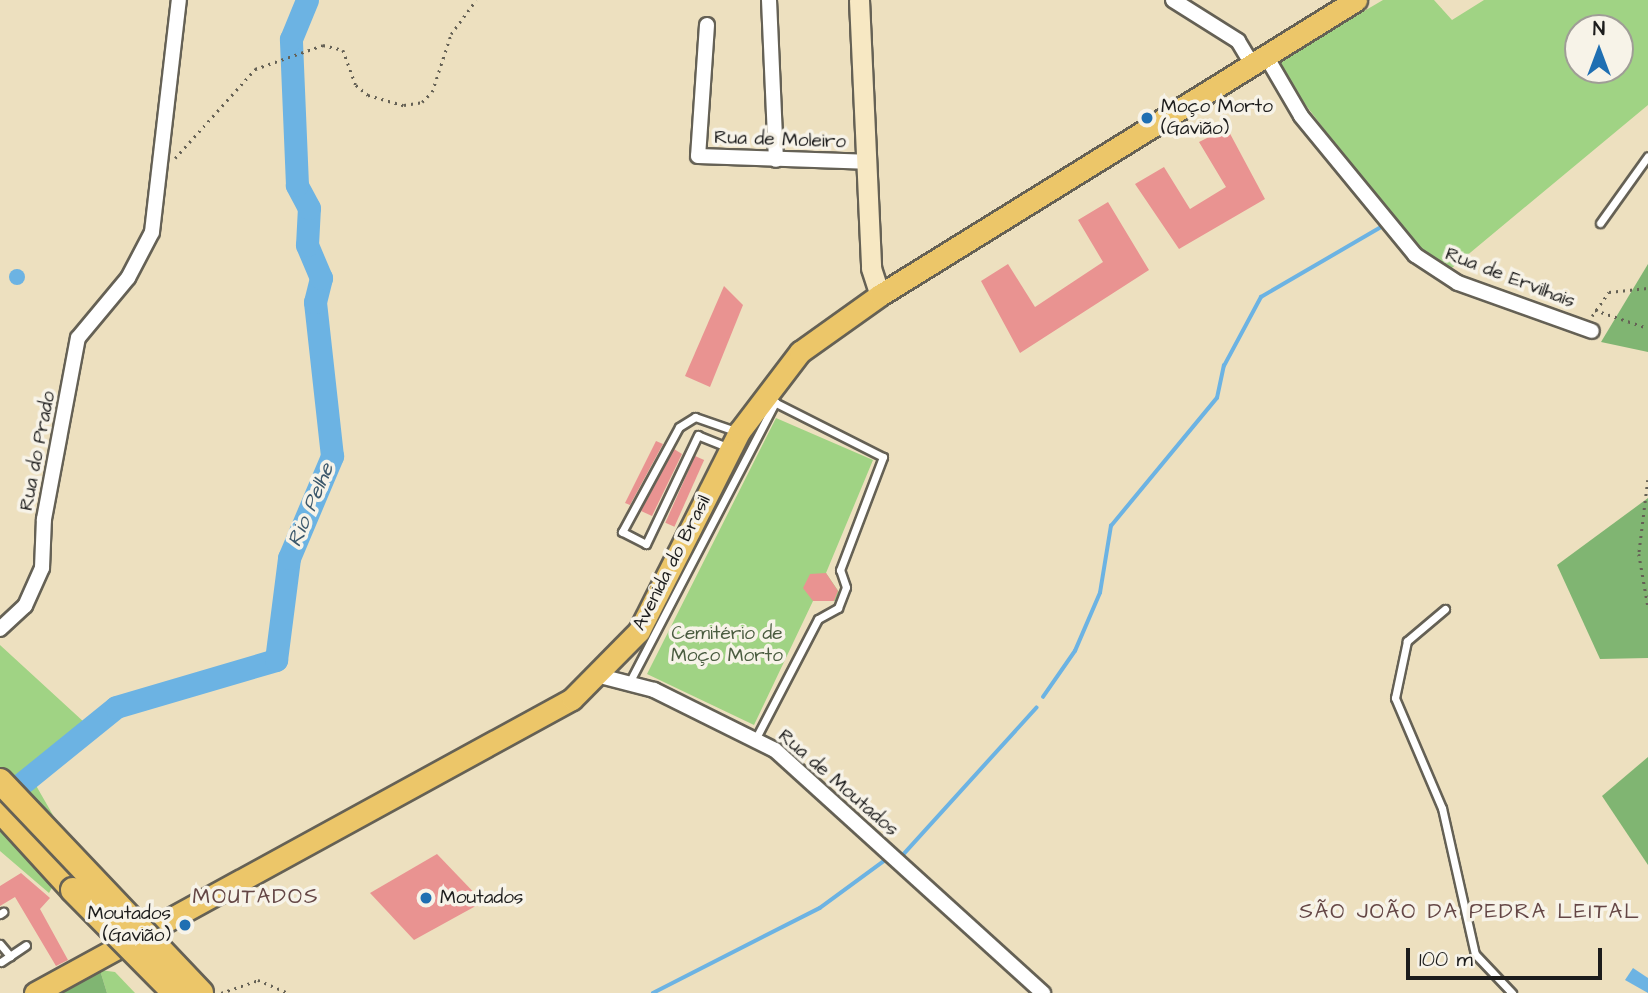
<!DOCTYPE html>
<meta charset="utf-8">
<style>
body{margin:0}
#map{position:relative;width:1648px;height:993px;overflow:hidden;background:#ede0bf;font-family:"Architects Daughter",sans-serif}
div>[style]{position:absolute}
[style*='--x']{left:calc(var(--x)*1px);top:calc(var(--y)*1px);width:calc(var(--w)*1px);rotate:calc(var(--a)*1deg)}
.green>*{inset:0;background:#a0d384}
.forest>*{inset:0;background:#80b572}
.water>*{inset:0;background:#6cb3e3}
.round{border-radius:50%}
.stream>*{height:3.5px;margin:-1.75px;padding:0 1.75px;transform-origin:1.75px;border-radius:1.75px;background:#6cb3e3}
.river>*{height:23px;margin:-11.5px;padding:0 11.5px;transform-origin:11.5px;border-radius:11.5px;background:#6cb3e3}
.building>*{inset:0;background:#e99391;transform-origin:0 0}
.path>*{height:2.5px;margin-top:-1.25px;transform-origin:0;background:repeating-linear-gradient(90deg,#656155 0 2px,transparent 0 7px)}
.roads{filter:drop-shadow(2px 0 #656155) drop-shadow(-2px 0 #656155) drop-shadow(0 2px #656155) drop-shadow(0 -2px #656155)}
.lane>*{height:7px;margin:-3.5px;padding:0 3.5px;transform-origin:3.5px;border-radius:3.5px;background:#fff}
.street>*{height:14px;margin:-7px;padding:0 7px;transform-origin:7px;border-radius:7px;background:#fff}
.secondary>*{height:19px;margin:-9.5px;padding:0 9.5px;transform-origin:9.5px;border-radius:9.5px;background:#f7e8c3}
.primary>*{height:21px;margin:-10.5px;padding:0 10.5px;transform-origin:10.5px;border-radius:10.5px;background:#ecc669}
.highway>*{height:24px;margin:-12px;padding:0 12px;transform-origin:12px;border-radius:12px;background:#ecc669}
.bridges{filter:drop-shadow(2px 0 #656155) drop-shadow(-2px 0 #656155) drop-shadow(0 2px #656155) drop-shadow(0 -2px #656155)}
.highway-bridge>*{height:24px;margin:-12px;padding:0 12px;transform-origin:12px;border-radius:12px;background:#ecc669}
.dots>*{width:19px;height:19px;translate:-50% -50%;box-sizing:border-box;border:4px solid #f7f3e8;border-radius:50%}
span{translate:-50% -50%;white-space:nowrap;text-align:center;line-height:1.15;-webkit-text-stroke:7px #f7f3e8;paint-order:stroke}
.poi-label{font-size:19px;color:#1c1c1c}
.left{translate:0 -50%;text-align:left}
.right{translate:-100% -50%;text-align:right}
.street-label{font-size:19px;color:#1c1c1c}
.park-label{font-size:19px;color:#4a5c40}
.water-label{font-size:21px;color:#3c586c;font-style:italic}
.neighbourhood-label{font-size:21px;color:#644645;letter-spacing:2px}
.north{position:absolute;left:1564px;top:14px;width:70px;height:70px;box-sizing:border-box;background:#f7f3e8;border:2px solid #9f9d96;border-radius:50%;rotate:0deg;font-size:19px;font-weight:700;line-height:28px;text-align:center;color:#1c1c1c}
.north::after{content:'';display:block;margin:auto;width:24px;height:32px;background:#1f6fb2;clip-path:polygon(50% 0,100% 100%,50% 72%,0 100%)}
.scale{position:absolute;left:1406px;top:948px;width:196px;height:32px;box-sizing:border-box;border:4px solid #1c1c1c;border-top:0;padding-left:9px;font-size:21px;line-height:24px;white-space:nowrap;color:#1c1c1c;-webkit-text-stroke:5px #f7f3e8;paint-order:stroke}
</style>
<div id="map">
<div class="green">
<i style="clip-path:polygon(evenodd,1383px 0,1434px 0,1452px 20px,1484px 0,1648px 0,1648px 105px,1447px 272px,1420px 255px,1279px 70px,1279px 61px,1383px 0,1578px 28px,1620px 28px,1620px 70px,1578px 70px,1578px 28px)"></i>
<i style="clip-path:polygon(776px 418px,873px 460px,826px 573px,839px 592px,835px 601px,813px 601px,754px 725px,647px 674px)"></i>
<i style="clip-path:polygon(0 645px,97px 734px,34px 782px,73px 850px,49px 893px,0 851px)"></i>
<i style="clip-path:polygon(100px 970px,115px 972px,135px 993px,107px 993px)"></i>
</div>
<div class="forest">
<i style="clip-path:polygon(1648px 264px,1648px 352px,1601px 342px)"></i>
<i style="clip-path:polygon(1648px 498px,1648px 658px,1600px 659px,1557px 565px)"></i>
<i style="clip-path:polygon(1648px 757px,1648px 865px,1602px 796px)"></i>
<i style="clip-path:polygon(100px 970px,107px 993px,58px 993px)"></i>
</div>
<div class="water">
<i class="round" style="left:9px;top:269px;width:16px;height:16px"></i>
<i style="clip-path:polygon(1633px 968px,1648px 978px,1648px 993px,1625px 980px)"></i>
</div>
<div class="stream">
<i style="--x:1043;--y:697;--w:56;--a:-55.2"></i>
<i style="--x:1075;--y:651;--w:63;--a:-66.7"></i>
<i style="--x:1100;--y:593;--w:68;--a:-80.7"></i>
<i style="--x:1111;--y:526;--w:166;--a:-50.4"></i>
<i style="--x:1217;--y:398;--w:33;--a:-78"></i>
<i style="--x:1224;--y:366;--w:78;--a:-61.8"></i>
<i style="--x:1261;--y:297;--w:141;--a:-30.2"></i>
<i style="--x:902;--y:856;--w:200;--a:-47.8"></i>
<i style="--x:653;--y:993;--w:187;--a:-27"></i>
<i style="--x:820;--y:908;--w:79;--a:-36.3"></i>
</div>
<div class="river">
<i style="--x:0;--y:801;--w:149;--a:-39"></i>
<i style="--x:116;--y:707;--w:167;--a:-16.4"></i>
<i style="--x:276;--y:660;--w:103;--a:-82.7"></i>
<i style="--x:289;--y:558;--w:111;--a:-67.1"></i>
<i style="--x:332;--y:456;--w:155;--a:-96.3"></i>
<i style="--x:315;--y:302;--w:25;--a:-76"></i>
<i style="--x:321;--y:278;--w:36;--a:-113"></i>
<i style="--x:307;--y:245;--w:37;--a:-87"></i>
<i style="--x:309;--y:208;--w:26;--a:-118"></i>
<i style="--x:297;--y:185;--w:146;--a:-92.4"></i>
<i style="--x:291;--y:39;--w:42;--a:-67.7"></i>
</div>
<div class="building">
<i style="clip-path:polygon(1227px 128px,1265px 199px,1179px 249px,1135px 184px,1164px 167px,1190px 209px,1226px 187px,1199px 142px)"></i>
<i style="clip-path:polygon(1108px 202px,1149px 270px,1020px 353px,981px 281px,1008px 264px,1035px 307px,1103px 262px,1078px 220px)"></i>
<i style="clip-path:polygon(724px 286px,743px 305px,710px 387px,685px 376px)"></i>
<i style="clip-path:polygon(656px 441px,663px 444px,630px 505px,625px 503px)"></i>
<i style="clip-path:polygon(674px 449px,682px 454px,652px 516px,641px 511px)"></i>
<i style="left:695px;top:456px;width:10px;height:73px;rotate:24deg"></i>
<i style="clip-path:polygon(826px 573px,838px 591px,834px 601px,813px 601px,803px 588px,810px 574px)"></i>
<i style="clip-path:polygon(437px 854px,483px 902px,414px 940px,370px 893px)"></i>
<i style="clip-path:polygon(21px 873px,50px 898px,40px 909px,68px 960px,56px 966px,15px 897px,0 906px,0 886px)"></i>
</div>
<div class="path">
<i style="--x:175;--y:158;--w:120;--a:-48"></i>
<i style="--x:255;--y:69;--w:72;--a:-19.4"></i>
<i style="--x:323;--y:45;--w:21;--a:14"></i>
<i style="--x:343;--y:50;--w:37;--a:70"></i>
<i style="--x:356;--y:85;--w:16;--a:40"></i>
<i style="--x:368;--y:95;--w:37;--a:16"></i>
<i style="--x:404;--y:105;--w:18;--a:-9"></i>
<i style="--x:422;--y:102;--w:14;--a:-45"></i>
<i style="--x:432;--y:92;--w:61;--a:-71.9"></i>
<i style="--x:451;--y:34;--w:42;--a:-53.7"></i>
<i style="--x:1595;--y:310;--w:56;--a:18.8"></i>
<i style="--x:1592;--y:316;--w:29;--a:-55"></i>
<i style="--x:1609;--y:292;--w:39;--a:-6"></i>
<i style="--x:1648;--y:480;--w:75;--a:96.9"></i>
<i style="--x:1639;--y:554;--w:53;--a:80.2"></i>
<i style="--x:221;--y:993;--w:39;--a:-19"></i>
<i style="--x:258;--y:980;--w:34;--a:23"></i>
</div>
<div class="roads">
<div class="lane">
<i style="--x:1600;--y:223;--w:82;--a:-54.4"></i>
<i style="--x:727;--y:447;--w:31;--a:-158"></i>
<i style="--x:698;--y:435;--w:121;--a:115.5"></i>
<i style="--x:646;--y:544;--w:27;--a:-153"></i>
<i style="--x:622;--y:532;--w:119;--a:-61.5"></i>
<i style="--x:679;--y:427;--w:19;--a:-32"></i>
<i style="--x:695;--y:417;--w:46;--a:19.2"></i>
<i style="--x:1445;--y:609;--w:50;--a:139.9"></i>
<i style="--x:1407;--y:641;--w:58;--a:101.9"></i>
<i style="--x:1395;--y:698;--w:120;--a:66.9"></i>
<i style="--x:1442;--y:808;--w:150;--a:77.3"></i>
<i style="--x:1475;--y:954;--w:54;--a:46.5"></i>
<i style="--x:629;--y:683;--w:317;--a:-62.5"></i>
<i style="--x:756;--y:738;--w:134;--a:-62.5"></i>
<i style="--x:818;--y:619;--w:23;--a:-29"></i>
<i style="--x:838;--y:608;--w:22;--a:-69"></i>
<i style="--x:846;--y:587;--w:18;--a:-109"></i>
<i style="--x:840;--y:570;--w:121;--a:-69.2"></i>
<i style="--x:883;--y:457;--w:129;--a:-153.2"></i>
<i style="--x:0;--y:914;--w:4;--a:-34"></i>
<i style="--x:0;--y:944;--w:16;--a:50"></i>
<i style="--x:1;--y:962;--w:30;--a:-34"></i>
</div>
<div class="street">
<i style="--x:769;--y:0;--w:160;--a:87.5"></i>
<i style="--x:1173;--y:0;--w:77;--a:32.2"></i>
<i style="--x:1238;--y:41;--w:27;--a:59"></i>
<i style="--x:707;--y:25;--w:131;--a:93.9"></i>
<i style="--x:698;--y:156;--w:168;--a:2"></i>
<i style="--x:1266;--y:56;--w:69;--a:59.7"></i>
<i style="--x:1301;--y:116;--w:180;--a:50.6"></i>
<i style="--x:1415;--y:255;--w:51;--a:33.1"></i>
<i style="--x:1458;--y:283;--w:142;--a:19.7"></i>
<i style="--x:0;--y:629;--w:34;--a:-43"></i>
<i style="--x:25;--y:606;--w:42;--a:-65.9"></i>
<i style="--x:42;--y:568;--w:49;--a:-87.7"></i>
<i style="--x:44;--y:519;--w:184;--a:-79.4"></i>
<i style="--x:78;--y:338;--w:78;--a:-50.2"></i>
<i style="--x:128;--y:278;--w:52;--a:-62.4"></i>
<i style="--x:152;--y:232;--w:234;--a:-83.4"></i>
<i style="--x:600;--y:676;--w:56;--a:14.5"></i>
<i style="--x:654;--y:690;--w:135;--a:26.4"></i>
<i style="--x:775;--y:750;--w:362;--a:42.2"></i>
</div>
<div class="secondary">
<i style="--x:859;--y:0;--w:268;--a:87.4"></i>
<i style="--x:871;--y:268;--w:28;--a:72"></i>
</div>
<div class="primary">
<i style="--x:35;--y:993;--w:612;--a:-28.7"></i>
<i style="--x:572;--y:699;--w:95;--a:-45.4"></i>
<i style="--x:639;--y:631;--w:223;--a:-63.3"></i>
<i style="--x:739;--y:432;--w:101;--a:-52.7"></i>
<i style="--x:800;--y:352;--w:98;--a:-35.5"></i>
<i style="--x:880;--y:295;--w:560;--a:-31.79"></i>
</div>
<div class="highway">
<i style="--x:0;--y:810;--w:108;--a:47.6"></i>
</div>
</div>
<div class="bridges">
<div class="highway-bridge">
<i style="--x:0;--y:781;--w:292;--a:46.5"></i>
<i style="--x:73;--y:890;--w:145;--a:45.3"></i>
</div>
</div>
<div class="dots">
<i style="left:1147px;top:118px;background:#1f6fb2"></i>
<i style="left:426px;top:898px;background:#1f6fb2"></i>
<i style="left:185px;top:925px;background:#1f6fb2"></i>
</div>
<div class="poi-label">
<span class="left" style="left:1161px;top:118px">Moço Morto<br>(Gavião)</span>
<span class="left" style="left:440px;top:898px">Moutados</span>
<span class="right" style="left:171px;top:925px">Moutados<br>(Gavião)</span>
</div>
<div class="street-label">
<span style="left:780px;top:140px;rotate:2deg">Rua de Moleiro</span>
<span style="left:1510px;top:278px;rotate:21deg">Rua de Ervilhais</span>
<span style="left:38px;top:451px;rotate:-79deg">Rua do Prado</span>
<span style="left:672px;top:563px;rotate:-63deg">Avenida do Brasil</span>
<span style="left:838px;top:783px;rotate:41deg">Rua de Moutados</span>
</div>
<div class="park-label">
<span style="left:727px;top:645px">Cemitério de<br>Moço Morto</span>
</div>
<div class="water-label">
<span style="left:311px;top:505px;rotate:-67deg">Rio Pelhe</span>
</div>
<div class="neighbourhood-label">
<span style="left:256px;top:897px">MOUTADOS</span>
<span style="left:1470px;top:912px">SÃO JOÃO DA PEDRA LEITAL</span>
</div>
<div class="north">N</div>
<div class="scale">100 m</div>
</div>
